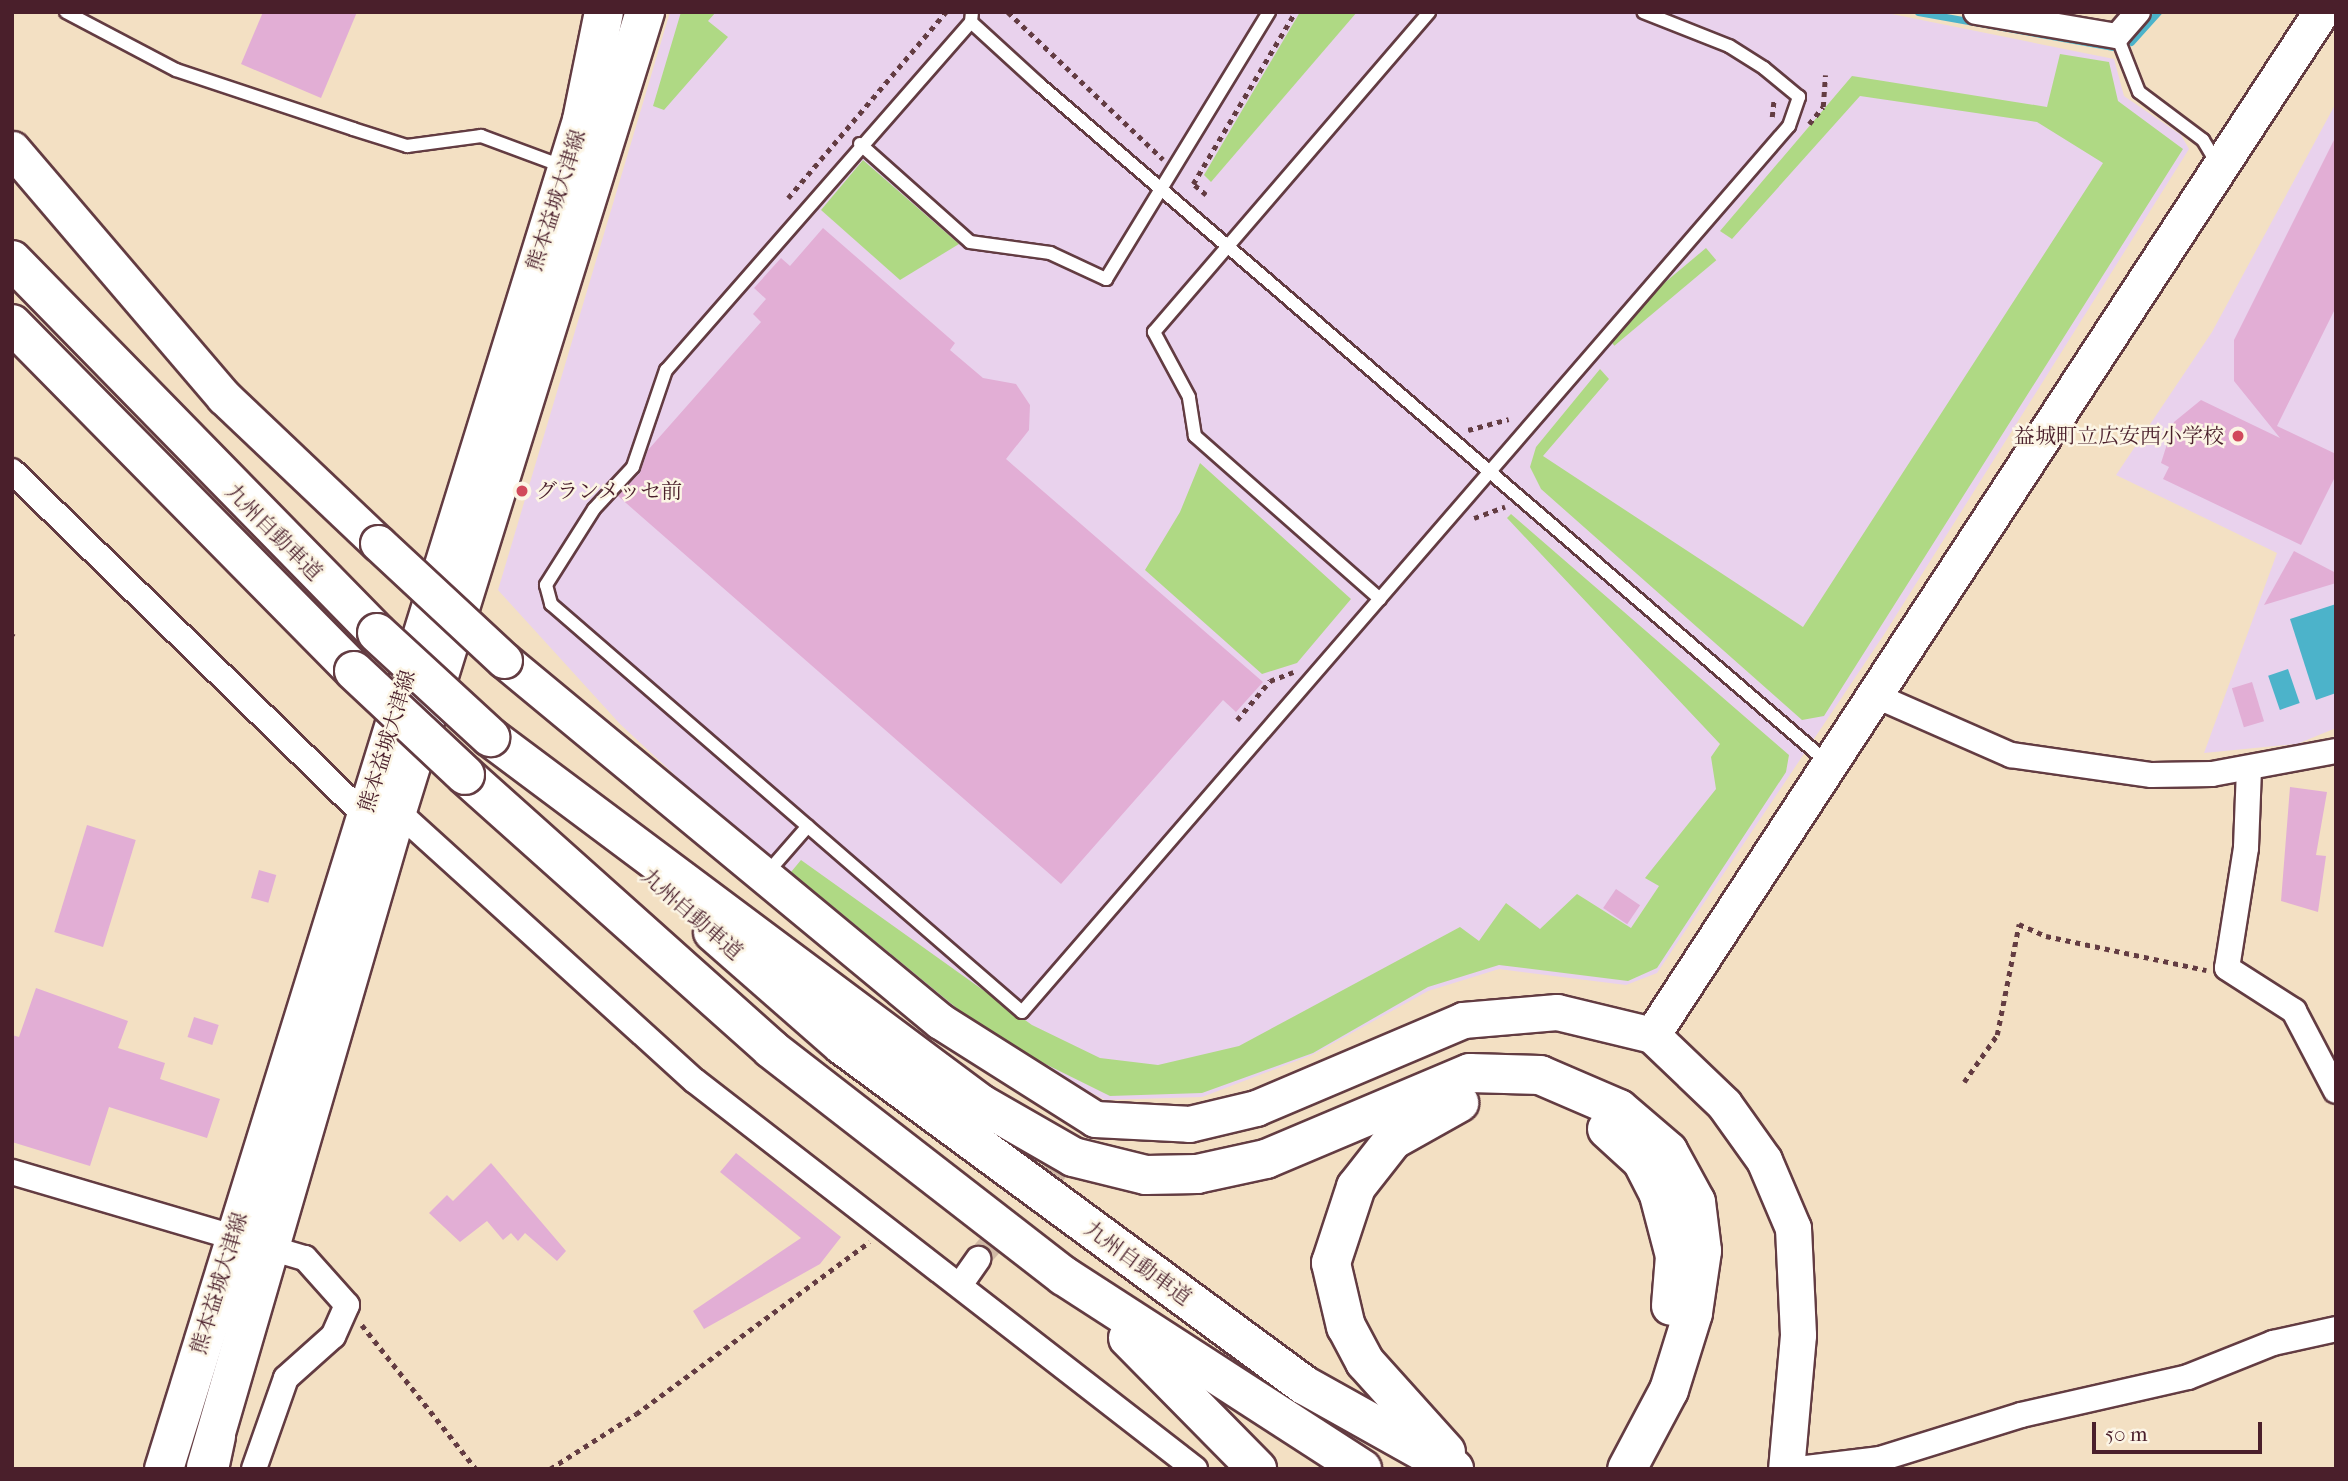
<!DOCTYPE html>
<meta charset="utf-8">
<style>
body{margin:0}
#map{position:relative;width:2348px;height:1481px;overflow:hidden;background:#f3e0c3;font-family:"IM FELL French Canon","Noto Serif JP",serif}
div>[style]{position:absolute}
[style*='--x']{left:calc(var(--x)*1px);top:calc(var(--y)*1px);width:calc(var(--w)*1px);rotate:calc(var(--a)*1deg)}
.built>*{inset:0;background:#e9d2ed}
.green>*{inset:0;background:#afd984;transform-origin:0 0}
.water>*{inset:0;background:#4cb3ca;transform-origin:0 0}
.stream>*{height:7px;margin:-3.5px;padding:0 3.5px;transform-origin:3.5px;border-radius:3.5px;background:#4cb3ca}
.building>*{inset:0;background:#e2aed5;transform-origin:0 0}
.street-tunnel>*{height:24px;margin-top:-12px;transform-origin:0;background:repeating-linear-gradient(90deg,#d1b9a5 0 24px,transparent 0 36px)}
.path>*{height:4.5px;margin-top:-2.25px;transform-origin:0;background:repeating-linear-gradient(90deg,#633c42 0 5px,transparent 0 10px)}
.roads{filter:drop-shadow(2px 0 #633c42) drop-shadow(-2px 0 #633c42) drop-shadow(0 2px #633c42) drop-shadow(0 -2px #633c42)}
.lane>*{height:12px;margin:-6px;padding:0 6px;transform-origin:6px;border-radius:6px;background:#fff}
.street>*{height:24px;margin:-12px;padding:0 12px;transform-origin:12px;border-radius:12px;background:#fff}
.secondary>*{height:35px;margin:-17.5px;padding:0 17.5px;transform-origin:17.5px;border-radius:17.5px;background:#fff}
.primary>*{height:38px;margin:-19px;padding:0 19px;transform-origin:19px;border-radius:19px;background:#fff}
.highway>*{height:38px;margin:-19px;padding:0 19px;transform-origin:19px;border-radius:19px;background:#fff}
.bridges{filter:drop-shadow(2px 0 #633c42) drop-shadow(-2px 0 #633c42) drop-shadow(0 2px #633c42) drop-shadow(0 -2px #633c42)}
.secondary-bridge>*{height:35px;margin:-17.5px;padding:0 17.5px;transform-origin:17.5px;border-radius:17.5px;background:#fff}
.highway-bridge>*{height:38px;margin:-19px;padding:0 19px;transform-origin:19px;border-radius:19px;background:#fff}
.dots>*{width:19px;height:19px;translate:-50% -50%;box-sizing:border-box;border:4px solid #fcf5e5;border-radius:50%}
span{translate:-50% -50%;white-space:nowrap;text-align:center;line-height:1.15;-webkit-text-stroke:5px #fcf5e5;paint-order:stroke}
.street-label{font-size:21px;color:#4a1f2b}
.poi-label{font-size:21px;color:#4a1f2b}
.right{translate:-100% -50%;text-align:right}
.left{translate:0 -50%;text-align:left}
.frame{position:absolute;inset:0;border:14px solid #4a1f2b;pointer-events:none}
.scale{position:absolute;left:2092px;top:1422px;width:170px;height:32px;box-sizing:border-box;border:4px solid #4a1f2b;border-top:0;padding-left:9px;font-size:21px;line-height:24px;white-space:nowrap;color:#4a1f2b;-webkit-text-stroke:5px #fcf5e5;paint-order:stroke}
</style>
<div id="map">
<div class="built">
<i style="clip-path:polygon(670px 12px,1882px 12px,2114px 59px,2124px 96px,2181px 135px,2189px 149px,1885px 633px,1657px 973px,1626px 985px,1499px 969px,1428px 991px,1312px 1055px,1202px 1097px,1105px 1100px,992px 1040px,751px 846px,620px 724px,498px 590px)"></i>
<i style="clip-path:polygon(2336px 103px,2336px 728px,2297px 744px,2204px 753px,2277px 553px,2116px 475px,2212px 332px)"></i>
</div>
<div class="green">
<i style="clip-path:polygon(681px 12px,716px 12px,708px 21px,728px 37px,664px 110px,653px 106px)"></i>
<i style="clip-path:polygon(1300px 12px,1357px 12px,1211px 182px,1204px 175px)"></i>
<i style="clip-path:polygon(2060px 54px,2109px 62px,2118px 101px,2183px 149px,1824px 716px,1802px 720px,1541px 489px,1530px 467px,1536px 447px,1600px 369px,1609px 379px,1543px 456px,1803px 627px,2103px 163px,2037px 122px,1860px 96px,1732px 239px,1720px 231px,1852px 76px,2047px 107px)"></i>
<i style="clip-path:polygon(863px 160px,959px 244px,900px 280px,821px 210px)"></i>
<i style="left:1706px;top:248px;width:16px;height:133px;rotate:50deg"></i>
<i style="clip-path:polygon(1200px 463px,1351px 599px,1297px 663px,1262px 674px,1145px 570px,1180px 512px)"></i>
<i style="clip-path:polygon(1511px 514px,1789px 755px,1786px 772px,1657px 968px,1628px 981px,1499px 965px,1428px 987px,1313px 1053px,1202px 1093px,1110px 1096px,993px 1038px,791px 872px,801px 860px,1032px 1025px,1100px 1058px,1158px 1065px,1239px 1046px,1460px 927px,1479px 941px,1506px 903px,1540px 929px,1577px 894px,1631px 928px,1659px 886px,1645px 878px,1716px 789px,1711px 757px,1720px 744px,1507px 518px)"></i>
</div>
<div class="water">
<i style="clip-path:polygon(2336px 604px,2336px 693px,2316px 700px,2290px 619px)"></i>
<i style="left:2288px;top:669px;width:36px;height:21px;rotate:71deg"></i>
</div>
<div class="stream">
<i style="--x:1918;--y:12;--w:197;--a:10.2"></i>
<i style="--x:2131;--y:42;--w:40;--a:-48"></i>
</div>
<div class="building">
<i style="clip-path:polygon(263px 12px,357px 12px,321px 98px,241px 64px)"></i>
<i style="clip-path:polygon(2336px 136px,2336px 307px,2277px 426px,2336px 454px,2336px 475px,2301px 545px,2163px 479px,2169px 467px,2161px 463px,2174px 422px,2201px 400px,2280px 438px,2234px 381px,2234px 340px)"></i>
<i style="clip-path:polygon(823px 228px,955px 343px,950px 350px,983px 378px,1016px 384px,1030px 405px,1029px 430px,1006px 459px,1263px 682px,1236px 712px,1223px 700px,1061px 884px,618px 496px,640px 473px,648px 450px,761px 322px,753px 314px,766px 299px,754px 288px,781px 258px,790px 266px)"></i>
<i style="clip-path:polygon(2294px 551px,2336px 573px,2336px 583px,2264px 605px)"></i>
<i style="left:2252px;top:682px;width:41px;height:21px;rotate:73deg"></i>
<i style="clip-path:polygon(2290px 787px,2327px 792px,2316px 855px,2326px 856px,2318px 912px,2281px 901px)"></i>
<i style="left:87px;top:825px;width:51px;height:112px;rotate:17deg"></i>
<i style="left:259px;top:870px;width:18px;height:29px;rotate:16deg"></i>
<i style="left:1616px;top:889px;width:29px;height:23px;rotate:34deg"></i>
<i style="clip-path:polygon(36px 988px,128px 1021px,118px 1048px,165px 1063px,160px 1079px,220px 1099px,207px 1138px,109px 1107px,90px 1166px,12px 1142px,12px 1035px,19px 1037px)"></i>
<i style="left:194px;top:1017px;width:26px;height:21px;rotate:18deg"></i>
<i style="clip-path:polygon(736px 1153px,841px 1237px,820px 1264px,704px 1329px,693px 1311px,801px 1238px,720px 1172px)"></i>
<i style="clip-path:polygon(491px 1163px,566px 1251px,557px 1261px,525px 1233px,518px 1241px,511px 1233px,503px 1240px,487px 1221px,460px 1242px,429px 1213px,447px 1195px,453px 1201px)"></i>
</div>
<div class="street-tunnel">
<i style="--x:978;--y:1259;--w:153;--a:-48.7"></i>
</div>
<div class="path">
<i style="--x:1008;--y:12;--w:214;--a:43.5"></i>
<i style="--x:1772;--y:117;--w:19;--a:-84"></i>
<i style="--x:1809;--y:124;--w:22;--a:-51"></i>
<i style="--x:1823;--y:107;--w:32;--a:-86"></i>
<i style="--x:1206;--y:195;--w:17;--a:-140"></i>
<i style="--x:1193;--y:184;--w:200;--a:-59.3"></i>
<i style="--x:788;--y:198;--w:244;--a:-49.7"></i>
<i style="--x:1468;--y:430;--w:42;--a:-15"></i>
<i style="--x:1474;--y:518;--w:33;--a:-20"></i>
<i style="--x:12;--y:635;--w:2;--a:-63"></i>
<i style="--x:1237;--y:720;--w:51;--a:-49.8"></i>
<i style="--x:1270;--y:681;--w:25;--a:-21"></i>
<i style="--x:1964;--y:1082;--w:57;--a:-54.9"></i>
<i style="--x:1997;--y:1035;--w:113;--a:-78.8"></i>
<i style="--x:2019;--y:924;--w:30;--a:24"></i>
<i style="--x:2046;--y:936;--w:164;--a:12"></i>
<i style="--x:362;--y:1325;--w:184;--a:51.6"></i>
<i style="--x:550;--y:1469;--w:102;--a:-32.6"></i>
<i style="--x:636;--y:1414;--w:290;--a:-36.4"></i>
</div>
<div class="roads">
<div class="lane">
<i style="--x:66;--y:12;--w:124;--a:27.8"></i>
<i style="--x:176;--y:70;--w:187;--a:18.4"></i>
<i style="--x:353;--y:129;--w:57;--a:17.5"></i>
<i style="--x:407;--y:146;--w:75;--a:-7.7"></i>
<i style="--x:481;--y:136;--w:90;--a:20.3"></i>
<i style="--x:972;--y:12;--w:10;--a:96"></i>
<i style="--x:971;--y:22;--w:93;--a:42.4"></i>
<i style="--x:1040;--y:85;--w:1037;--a:40.7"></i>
<i style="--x:971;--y:22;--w:463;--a:131.2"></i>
<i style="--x:666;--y:370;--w:102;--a:108.8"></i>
<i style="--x:633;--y:467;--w:57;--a:132.9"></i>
<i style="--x:594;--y:509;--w:90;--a:122.3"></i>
<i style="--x:546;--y:585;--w:20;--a:75"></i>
<i style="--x:551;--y:604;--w:623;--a:40.9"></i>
<i style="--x:1022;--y:1012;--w:1172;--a:-49.12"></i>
<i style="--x:1789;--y:126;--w:31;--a:-71"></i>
<i style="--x:1799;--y:97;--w:45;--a:-140.4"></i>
<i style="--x:1764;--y:68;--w:41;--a:-147.8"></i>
<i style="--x:1729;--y:46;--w:92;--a:-158.4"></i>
<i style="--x:2117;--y:36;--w:60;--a:68.6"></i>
<i style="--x:2139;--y:92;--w:80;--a:36.9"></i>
<i style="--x:2203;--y:140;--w:27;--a:59"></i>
<i style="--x:860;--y:144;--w:147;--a:41.7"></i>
<i style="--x:970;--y:242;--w:81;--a:7.8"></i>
<i style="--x:1050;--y:253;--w:62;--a:24.9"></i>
<i style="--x:1106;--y:279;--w:313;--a:-58.6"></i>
<i style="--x:1380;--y:599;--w:247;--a:-138.6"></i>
<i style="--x:1195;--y:436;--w:39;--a:-99"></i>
<i style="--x:1189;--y:397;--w:74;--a:-118.3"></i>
<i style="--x:1154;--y:332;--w:422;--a:-49.3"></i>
<i style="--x:767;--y:873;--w:62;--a:-48.9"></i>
</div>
<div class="street">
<i style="--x:1976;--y:12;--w:143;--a:9.7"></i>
<i style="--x:2117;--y:36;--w:32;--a:-49"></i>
<i style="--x:12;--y:471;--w:494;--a:44.3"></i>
<i style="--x:1872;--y:694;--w:152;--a:23.7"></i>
<i style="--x:2011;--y:755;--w:142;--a:8.1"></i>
<i style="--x:2152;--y:775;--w:60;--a:-1"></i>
<i style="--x:2212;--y:774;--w:126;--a:-10.5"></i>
<i style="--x:2249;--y:769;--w:79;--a:92.2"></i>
<i style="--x:2246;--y:848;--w:121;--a:99"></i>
<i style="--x:2227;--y:968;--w:80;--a:32.7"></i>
<i style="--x:2294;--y:1011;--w:90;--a:62.3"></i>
<i style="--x:397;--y:811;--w:402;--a:42.2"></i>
<i style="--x:695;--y:1081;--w:633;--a:37.81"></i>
<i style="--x:12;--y:1172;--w:305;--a:16.4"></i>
<i style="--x:305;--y:1258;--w:63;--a:48.2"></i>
<i style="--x:347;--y:1305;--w:34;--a:114"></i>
<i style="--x:333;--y:1336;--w:63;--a:138.2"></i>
<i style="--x:286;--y:1378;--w:96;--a:109.4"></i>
<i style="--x:960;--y:1285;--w:32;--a:-55"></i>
<i style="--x:1798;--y:1469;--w:83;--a:-7"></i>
<i style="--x:1880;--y:1459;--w:148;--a:-17.3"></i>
<i style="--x:2021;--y:1415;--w:171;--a:-12.8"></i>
<i style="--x:2188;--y:1377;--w:92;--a:-21.8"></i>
<i style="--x:2273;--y:1343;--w:65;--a:-12.5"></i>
</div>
<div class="secondary">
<i style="--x:12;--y:149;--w:326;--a:49.5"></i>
<i style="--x:224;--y:397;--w:212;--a:43.5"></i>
<i style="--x:504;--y:660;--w:566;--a:39.62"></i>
<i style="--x:940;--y:1021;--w:183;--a:32.3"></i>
<i style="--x:1095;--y:1119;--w:94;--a:3"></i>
<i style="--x:1189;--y:1124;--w:69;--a:-13.4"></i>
<i style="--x:1256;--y:1108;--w:225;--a:-23"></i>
<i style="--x:1463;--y:1020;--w:94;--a:-4.9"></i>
<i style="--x:1557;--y:1012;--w:98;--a:13.6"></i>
<i style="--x:1652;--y:1035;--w:100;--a:43.8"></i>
<i style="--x:1724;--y:1104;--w:69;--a:54.5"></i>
<i style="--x:1764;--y:1160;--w:74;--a:66.9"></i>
<i style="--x:1793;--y:1228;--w:107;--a:87.3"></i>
<i style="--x:1798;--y:1335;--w:135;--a:95.1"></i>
<i style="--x:1652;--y:1035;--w:1222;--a:-56.82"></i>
</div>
<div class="primary">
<i style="--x:206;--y:1467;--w:683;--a:-73.77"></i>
<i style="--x:397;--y:811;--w:837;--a:-72.76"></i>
<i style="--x:164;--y:1469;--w:1412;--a:-72.78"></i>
<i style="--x:582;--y:120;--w:110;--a:-78.5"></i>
</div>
<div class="highway">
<i style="--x:12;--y:260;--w:522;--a:45.62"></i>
<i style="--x:12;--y:324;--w:487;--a:45.4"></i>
<i style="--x:490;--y:737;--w:613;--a:36.78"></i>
<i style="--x:981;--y:1104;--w:106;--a:29.9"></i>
<i style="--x:1073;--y:1157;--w:75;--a:13.9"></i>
<i style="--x:1146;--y:1175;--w:51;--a:-1.1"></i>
<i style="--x:1197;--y:1174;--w:71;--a:-12.3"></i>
<i style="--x:1266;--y:1159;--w:221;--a:-22.9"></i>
<i style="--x:1470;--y:1073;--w:70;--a:1.6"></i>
<i style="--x:1540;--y:1075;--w:86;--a:23.3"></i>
<i style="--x:1619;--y:1109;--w:65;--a:40.6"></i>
<i style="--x:1668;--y:1151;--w:58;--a:61.2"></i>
<i style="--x:1696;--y:1202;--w:49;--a:83"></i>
<i style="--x:1702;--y:1251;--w:63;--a:98.3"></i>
<i style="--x:1693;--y:1313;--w:81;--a:107.3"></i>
<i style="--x:1669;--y:1390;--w:89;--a:118"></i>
<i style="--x:465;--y:775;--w:411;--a:41.8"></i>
<i style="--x:771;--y:1049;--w:371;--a:37.8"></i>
<i style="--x:1064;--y:1276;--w:355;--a:32.9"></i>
<i style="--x:713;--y:932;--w:171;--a:41.2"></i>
<i style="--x:842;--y:1045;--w:574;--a:36.35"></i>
<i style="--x:1304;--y:1385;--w:172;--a:29.2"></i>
<i style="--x:1607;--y:1129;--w:47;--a:42.4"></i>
<i style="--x:1642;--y:1161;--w:38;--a:63"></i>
<i style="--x:1659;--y:1195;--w:63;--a:75.3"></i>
<i style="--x:1675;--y:1256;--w:50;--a:94.6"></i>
<i style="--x:1128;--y:1338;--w:184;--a:45.4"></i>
<i style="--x:1446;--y:1452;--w:121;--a:-132"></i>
<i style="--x:1365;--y:1362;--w:40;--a:-118"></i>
<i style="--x:1346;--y:1327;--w:66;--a:-103.2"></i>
<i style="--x:1331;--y:1263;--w:80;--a:-71.8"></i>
<i style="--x:1356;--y:1187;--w:60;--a:-51.8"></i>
<i style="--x:1393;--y:1140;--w:76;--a:-29.3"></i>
<i style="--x:209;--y:1469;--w:34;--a:-78"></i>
</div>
</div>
<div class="bridges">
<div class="secondary-bridge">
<i style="--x:378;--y:543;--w:172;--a:42.9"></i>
</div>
<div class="highway-bridge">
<i style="--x:377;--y:633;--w:154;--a:42.6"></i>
<i style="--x:354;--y:671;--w:152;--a:43.1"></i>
</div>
</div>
<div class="dots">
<i style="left:2238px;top:436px;background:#d1495b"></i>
<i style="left:522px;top:491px;background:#d1495b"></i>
</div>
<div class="street-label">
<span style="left:556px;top:200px;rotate:-72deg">熊本益城大津線</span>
<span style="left:274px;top:532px;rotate:45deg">九州自動車道</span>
<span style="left:387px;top:741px;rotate:-73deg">熊本益城大津線</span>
<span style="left:692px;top:914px;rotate:41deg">九州自動車道</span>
<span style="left:1138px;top:1263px;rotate:36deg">九州自動車道</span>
<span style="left:219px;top:1283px;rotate:-73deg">熊本益城大津線</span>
</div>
<div class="poi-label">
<span class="right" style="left:2224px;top:436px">益城町立広安西小学校</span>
<span class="left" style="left:536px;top:491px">グランメッセ前</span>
</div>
<div class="frame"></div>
<div class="scale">50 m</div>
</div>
